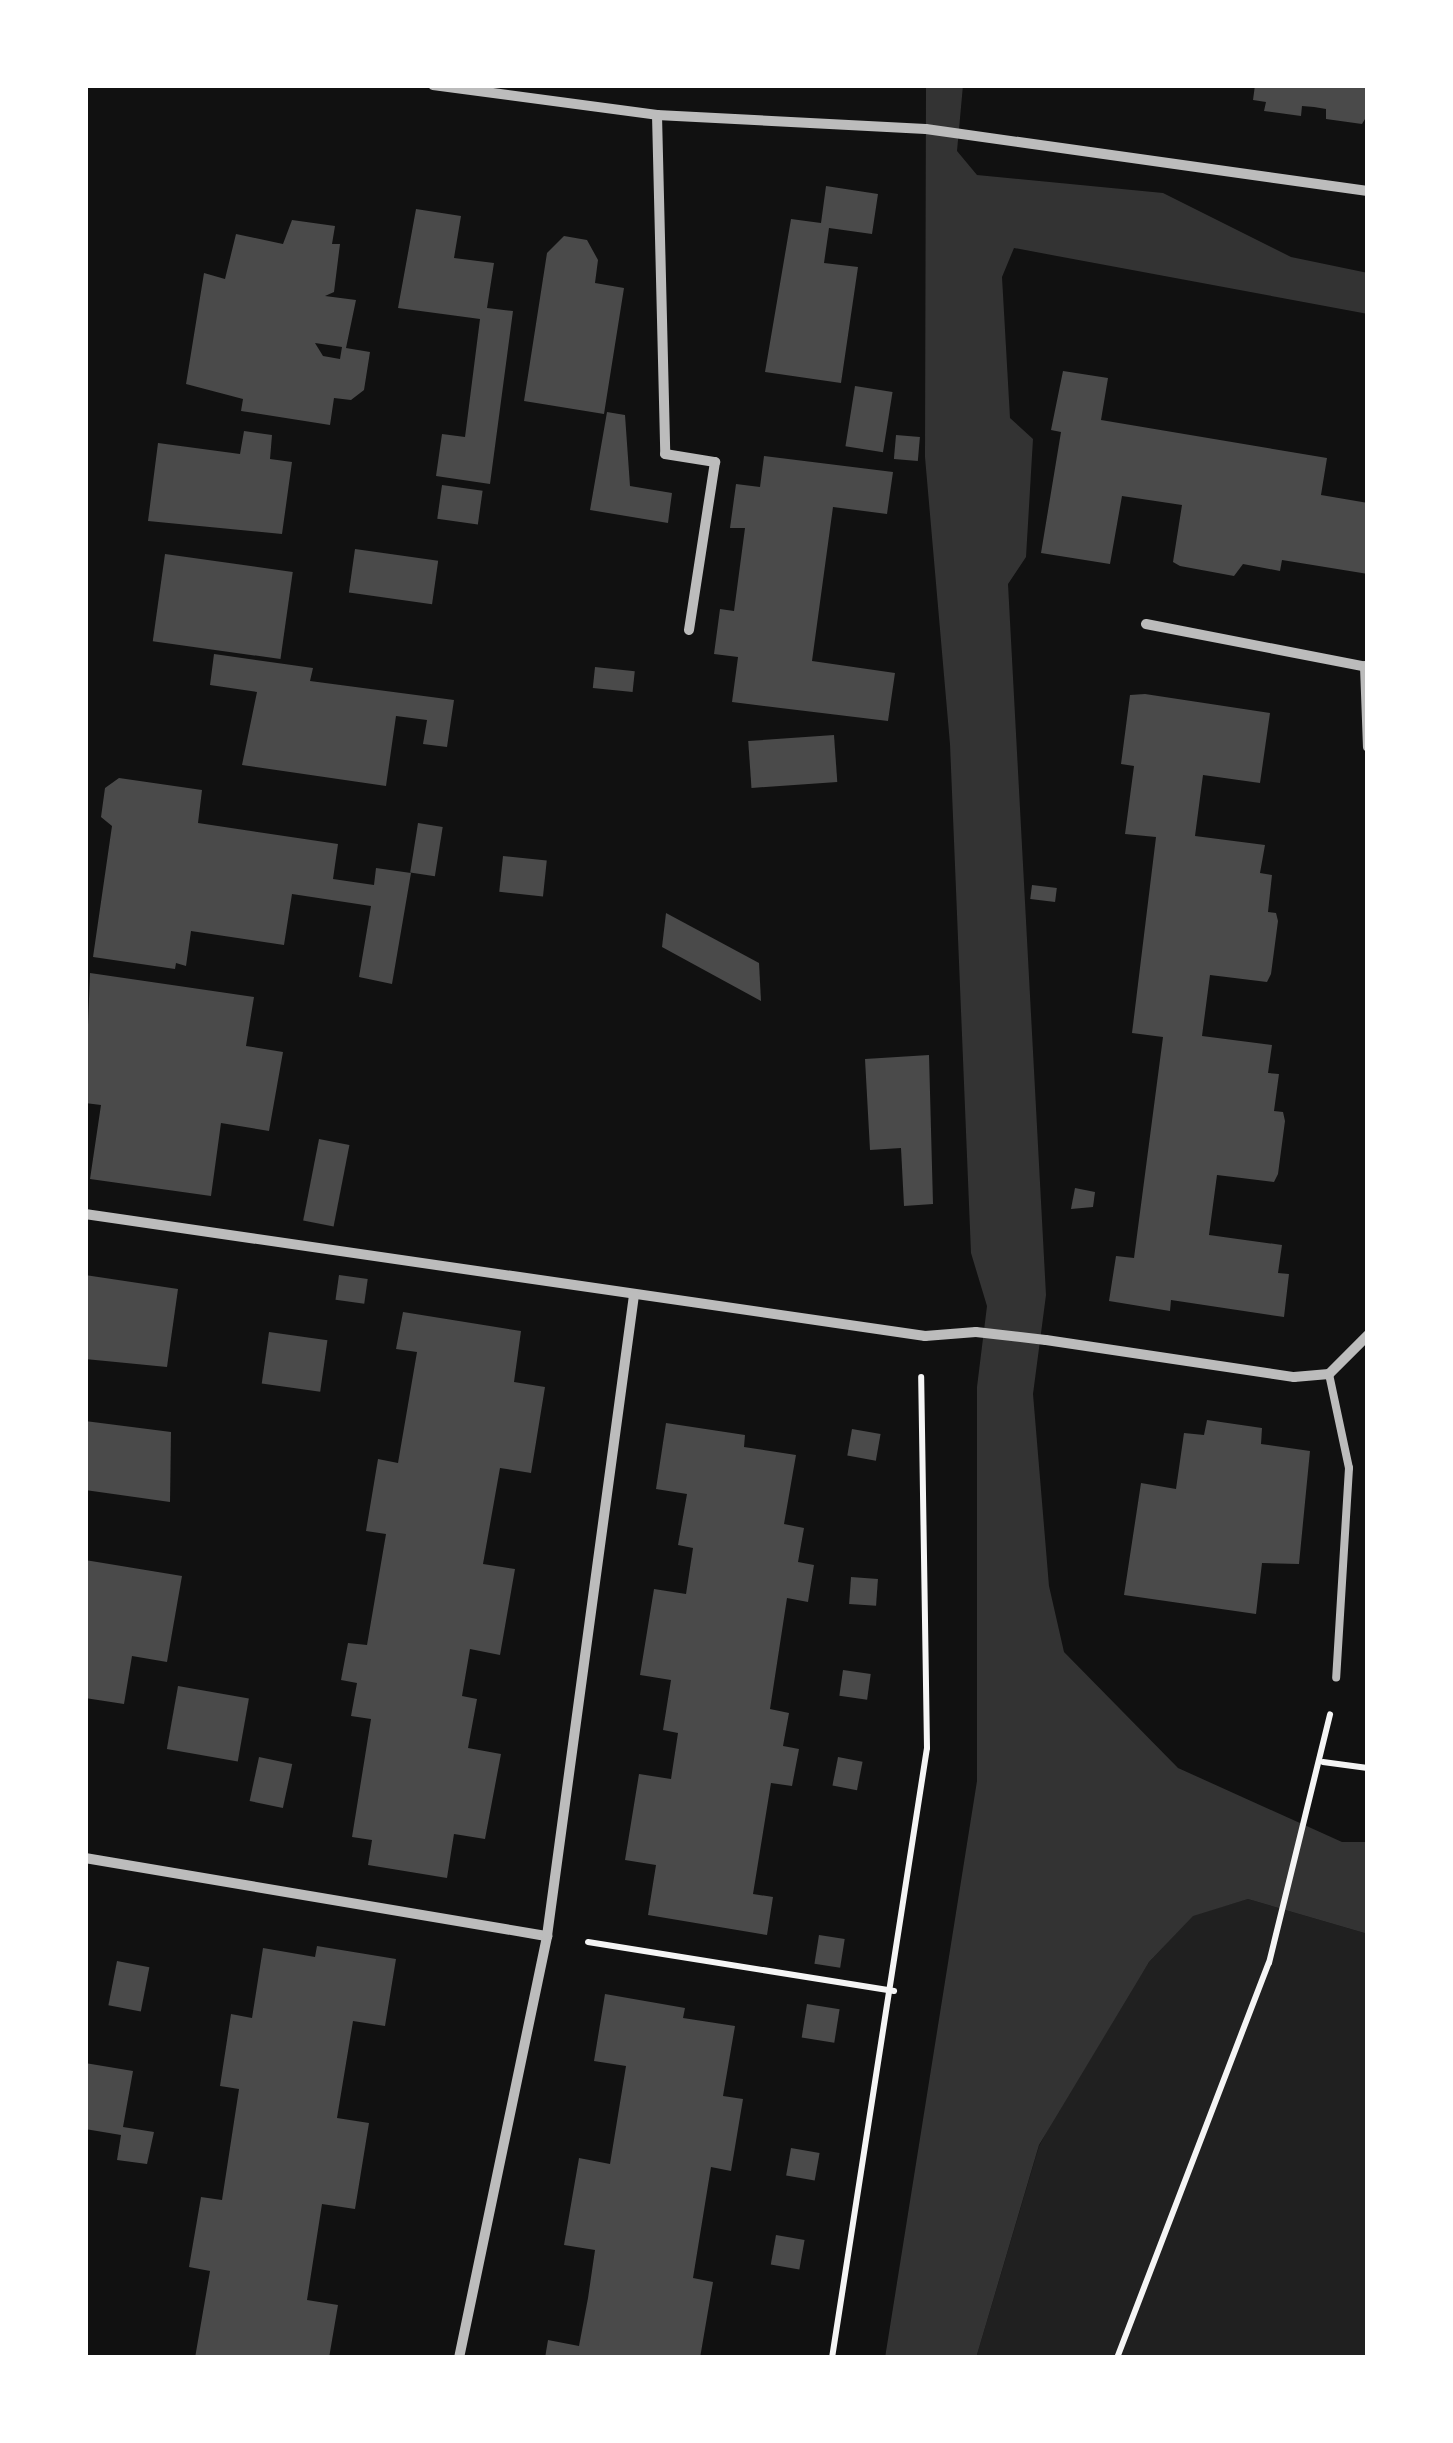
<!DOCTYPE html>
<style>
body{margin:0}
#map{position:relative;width:1453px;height:2443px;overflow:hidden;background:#111;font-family:Poppins,sans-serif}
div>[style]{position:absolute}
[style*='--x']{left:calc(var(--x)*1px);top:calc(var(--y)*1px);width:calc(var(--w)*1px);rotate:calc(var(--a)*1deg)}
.green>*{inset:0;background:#202020}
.water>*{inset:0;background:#333}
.building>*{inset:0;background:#4a4a4a;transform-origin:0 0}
.path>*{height:6px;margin:-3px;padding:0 3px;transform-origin:3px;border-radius:3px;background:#f5f5f5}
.service>*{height:8px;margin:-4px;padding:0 4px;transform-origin:4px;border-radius:4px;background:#bcbcbc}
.minor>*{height:10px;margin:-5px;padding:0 5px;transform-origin:5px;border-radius:5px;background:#bcbcbc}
span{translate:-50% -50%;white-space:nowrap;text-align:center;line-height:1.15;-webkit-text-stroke:10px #fff;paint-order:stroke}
.frame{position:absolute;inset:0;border:88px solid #fff;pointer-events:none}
</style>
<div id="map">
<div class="green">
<i style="clip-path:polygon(1248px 1899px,1368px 1934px,1368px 2358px,976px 2358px,1039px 2146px,1088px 2055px,1149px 1962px,1193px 1915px)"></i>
</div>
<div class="water">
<i style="clip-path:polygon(926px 85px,963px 85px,957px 151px,977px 175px,1163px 193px,1291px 257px,1368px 273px,1368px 314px,1014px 248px,1002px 277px,1010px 418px,1033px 439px,1026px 557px,1008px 584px,1046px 1295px,1033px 1394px,1049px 1586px,1064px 1652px,1178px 1768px,1342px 1842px,1368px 1842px,1368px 1934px,1248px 1899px,1193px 1916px,1149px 1962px,1039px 2145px,976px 2358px,885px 2358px,977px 1781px,977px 1387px,987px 1306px,971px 1253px,950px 744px,925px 457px)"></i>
</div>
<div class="building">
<i style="clip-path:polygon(1255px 85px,1368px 85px,1368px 114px,1362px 124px,1326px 119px,1326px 109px,1314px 107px,1302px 106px,1301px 116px,1264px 111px,1266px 102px,1253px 100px)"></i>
<i style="clip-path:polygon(826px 186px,878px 194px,872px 234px,829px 228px,824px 263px,858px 267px,841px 383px,765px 372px,791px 219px,821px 223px)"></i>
<i style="clip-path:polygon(416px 209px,461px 216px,454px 258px,494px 263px,487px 308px,513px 311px,490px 484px,436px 476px,442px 434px,465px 437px,480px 319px,398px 308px)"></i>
<i style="clip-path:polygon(evenodd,292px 220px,335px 226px,332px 244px,340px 244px,334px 292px,325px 296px,356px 300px,346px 348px,370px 352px,364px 390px,351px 400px,334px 398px,330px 425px,241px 411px,243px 399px,186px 384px,204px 273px,225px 279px,236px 234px,283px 244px,292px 220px,315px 343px,342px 347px,340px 359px,323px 356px,315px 343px)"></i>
<i style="clip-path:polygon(564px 236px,587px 240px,598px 260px,595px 283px,624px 288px,604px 414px,524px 401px,547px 253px)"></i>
<i style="clip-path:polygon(1063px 371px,1108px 378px,1101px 420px,1327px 458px,1321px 495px,1368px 503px,1368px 574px,1282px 560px,1280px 571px,1243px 564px,1234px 576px,1180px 566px,1173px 562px,1182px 505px,1122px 496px,1110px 564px,1041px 553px,1061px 432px,1051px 430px)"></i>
<i style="left:855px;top:386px;width:38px;height:61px;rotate:9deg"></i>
<i style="clip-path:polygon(607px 412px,625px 415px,630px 486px,672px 493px,668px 523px,590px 510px)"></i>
<i style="clip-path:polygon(244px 431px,272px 435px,270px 459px,292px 462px,282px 534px,148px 521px,158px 443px,240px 454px)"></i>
<i style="left:896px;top:435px;width:24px;height:24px;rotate:5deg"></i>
<i style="clip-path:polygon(764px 456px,893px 472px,887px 514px,833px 507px,812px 661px,895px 673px,888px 721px,732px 702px,738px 657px,714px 654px,720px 609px,734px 611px,745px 528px,730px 528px,736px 484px,760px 487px)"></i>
<i style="left:442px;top:485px;width:41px;height:34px;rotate:8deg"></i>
<i style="left:355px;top:549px;width:84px;height:44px;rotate:8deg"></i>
<i style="left:165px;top:554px;width:129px;height:88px;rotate:8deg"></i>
<i style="clip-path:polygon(214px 654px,313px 668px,310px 681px,454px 700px,447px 747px,423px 744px,427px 720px,396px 716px,386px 786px,242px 765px,257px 692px,210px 685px)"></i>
<i style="left:595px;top:667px;width:40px;height:21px;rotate:6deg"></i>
<i style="clip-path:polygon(1145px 694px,1270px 713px,1260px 783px,1203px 775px,1195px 836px,1265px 845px,1260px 873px,1272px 875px,1268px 912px,1276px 913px,1278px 921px,1271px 974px,1267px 982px,1210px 975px,1202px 1036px,1272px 1045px,1268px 1073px,1279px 1074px,1274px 1111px,1283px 1112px,1285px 1121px,1278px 1174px,1274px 1182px,1217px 1175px,1209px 1235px,1282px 1245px,1278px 1273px,1289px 1274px,1284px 1317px,1171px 1300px,1170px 1311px,1109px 1301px,1116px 1256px,1134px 1258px,1163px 1037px,1132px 1033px,1156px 837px,1125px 834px,1134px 766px,1121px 764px,1130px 695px)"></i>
<i style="left:834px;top:735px;width:47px;height:86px;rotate:86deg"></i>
<i style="clip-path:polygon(119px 778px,202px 790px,198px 823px,338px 844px,333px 879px,374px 885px,376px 868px,411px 873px,392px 984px,359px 977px,371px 906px,292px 894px,284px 945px,191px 931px,186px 966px,176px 963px,175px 969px,93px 957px,112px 826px,101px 817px,105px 788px)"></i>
<i style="left:418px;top:823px;width:25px;height:50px;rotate:9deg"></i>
<i style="left:503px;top:856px;width:44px;height:36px;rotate:6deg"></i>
<i style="left:1032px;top:885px;width:25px;height:14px;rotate:7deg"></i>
<i style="clip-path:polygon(666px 913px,759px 963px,761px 1001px,662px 947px)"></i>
<i style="clip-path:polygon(90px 973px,254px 997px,246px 1046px,283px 1052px,269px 1131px,221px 1123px,211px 1196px,90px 1179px,101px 1105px,85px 1103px)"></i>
<i style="clip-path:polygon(929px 1055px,933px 1204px,904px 1206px,901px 1148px,870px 1150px,865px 1059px)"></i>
<i style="left:319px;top:1139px;width:31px;height:83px;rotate:11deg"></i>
<i style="clip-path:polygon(1075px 1188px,1095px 1192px,1093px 1207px,1071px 1209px)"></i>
<i style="clip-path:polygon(85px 1275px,178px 1289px,167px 1367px,85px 1359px)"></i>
<i style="left:339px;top:1275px;width:29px;height:25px;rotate:8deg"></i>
<i style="clip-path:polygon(403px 1312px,521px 1331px,514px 1382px,545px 1387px,531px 1473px,500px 1468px,483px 1564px,515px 1569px,500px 1655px,470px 1649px,462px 1696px,477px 1699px,468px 1748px,501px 1754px,485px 1839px,454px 1834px,447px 1878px,368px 1865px,372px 1840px,352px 1837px,371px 1719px,351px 1716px,357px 1683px,341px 1680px,348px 1643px,367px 1645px,386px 1534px,366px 1531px,378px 1459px,398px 1463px,417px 1352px,396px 1349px)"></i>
<i style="left:269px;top:1332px;width:59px;height:52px;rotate:8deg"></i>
<i style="clip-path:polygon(1207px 1420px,1262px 1428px,1261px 1444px,1310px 1451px,1299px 1564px,1262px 1563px,1256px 1614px,1124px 1595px,1141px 1483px,1176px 1489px,1184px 1433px,1204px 1435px)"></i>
<i style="clip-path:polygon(85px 1421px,171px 1432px,170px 1502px,85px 1490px)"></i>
<i style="clip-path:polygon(666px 1423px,745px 1435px,744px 1447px,796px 1455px,784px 1524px,804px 1528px,798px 1562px,814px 1565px,808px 1602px,787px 1598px,770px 1709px,789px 1713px,783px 1746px,799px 1749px,792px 1786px,771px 1783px,753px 1894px,773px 1897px,767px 1935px,648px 1915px,656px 1865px,625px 1860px,639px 1774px,671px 1779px,678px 1733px,663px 1730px,671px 1680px,640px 1675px,654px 1589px,686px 1594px,693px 1548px,678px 1545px,687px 1494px,656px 1489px)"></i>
<i style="left:852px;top:1429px;width:29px;height:27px;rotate:10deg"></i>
<i style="clip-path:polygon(85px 1560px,182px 1576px,167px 1662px,132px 1656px,124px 1704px,85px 1698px)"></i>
<i style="left:851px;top:1577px;width:27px;height:27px;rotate:4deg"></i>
<i style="left:843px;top:1670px;width:28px;height:26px;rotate:8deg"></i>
<i style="left:178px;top:1686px;width:72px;height:64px;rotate:10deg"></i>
<i style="left:259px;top:1757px;width:34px;height:45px;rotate:12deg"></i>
<i style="left:838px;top:1757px;width:25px;height:29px;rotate:11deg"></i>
<i style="left:819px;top:1935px;width:26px;height:29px;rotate:9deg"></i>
<i style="clip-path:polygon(317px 1946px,396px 1959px,385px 2026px,353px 2021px,337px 2118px,369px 2123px,355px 2209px,322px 2204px,307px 2300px,338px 2305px,329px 2358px,195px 2358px,210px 2271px,189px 2267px,201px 2197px,222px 2200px,239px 2089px,220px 2086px,231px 2014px,252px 2018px,263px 1948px,315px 1957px)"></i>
<i style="left:117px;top:1961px;width:33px;height:45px;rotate:11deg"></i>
<i style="clip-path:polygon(605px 1994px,685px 2008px,683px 2018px,735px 2026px,723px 2096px,743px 2099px,731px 2171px,711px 2167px,693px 2278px,713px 2282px,700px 2358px,545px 2358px,548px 2340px,579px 2346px,588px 2298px,595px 2250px,564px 2245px,579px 2158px,610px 2164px,626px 2066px,594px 2061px)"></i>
<i style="left:807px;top:2004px;width:33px;height:34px;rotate:9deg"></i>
<i style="clip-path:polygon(85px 2063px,133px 2071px,123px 2127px,154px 2132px,147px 2164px,117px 2160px,121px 2135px,85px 2129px)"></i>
<i style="left:791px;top:2148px;width:29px;height:28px;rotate:10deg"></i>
<i style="left:776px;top:2235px;width:29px;height:30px;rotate:10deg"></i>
</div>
<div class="path">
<i style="--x:1323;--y:1762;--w:45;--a:7.6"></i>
<i style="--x:588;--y:1942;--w:310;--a:9.1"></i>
<i style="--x:832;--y:2358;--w:617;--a:-81.15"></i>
<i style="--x:927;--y:1748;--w:371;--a:-90.9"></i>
<i style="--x:1117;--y:2358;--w:423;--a:-69"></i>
<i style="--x:1269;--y:1963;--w:256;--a:-76.2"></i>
</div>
<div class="service">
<i style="--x:1329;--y:1374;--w:96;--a:78"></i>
<i style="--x:1349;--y:1468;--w:210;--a:93.5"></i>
</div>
<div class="minor">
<i style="--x:433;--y:85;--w:226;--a:7.6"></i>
<i style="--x:657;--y:115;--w:269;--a:3"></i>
<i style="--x:926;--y:129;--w:446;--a:8"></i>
<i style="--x:657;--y:115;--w:339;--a:88.6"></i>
<i style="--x:665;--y:454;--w:51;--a:9.1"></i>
<i style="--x:715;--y:462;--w:170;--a:98.8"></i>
<i style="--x:1146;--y:624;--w:226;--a:11"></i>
<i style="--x:1365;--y:666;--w:81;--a:87.9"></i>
<i style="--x:85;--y:1214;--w:849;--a:8.26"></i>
<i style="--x:925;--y:1336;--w:51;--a:-4.5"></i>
<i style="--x:976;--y:1332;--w:70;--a:6.5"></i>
<i style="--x:1046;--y:1340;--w:251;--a:8.5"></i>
<i style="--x:1294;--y:1377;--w:35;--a:-5"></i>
<i style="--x:1329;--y:1374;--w:55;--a:-45"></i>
<i style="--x:85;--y:1858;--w:469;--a:9.6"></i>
<i style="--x:459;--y:2358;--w:431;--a:-78.2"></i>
<i style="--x:547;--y:1936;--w:647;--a:-82.27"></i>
</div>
<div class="frame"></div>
</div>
